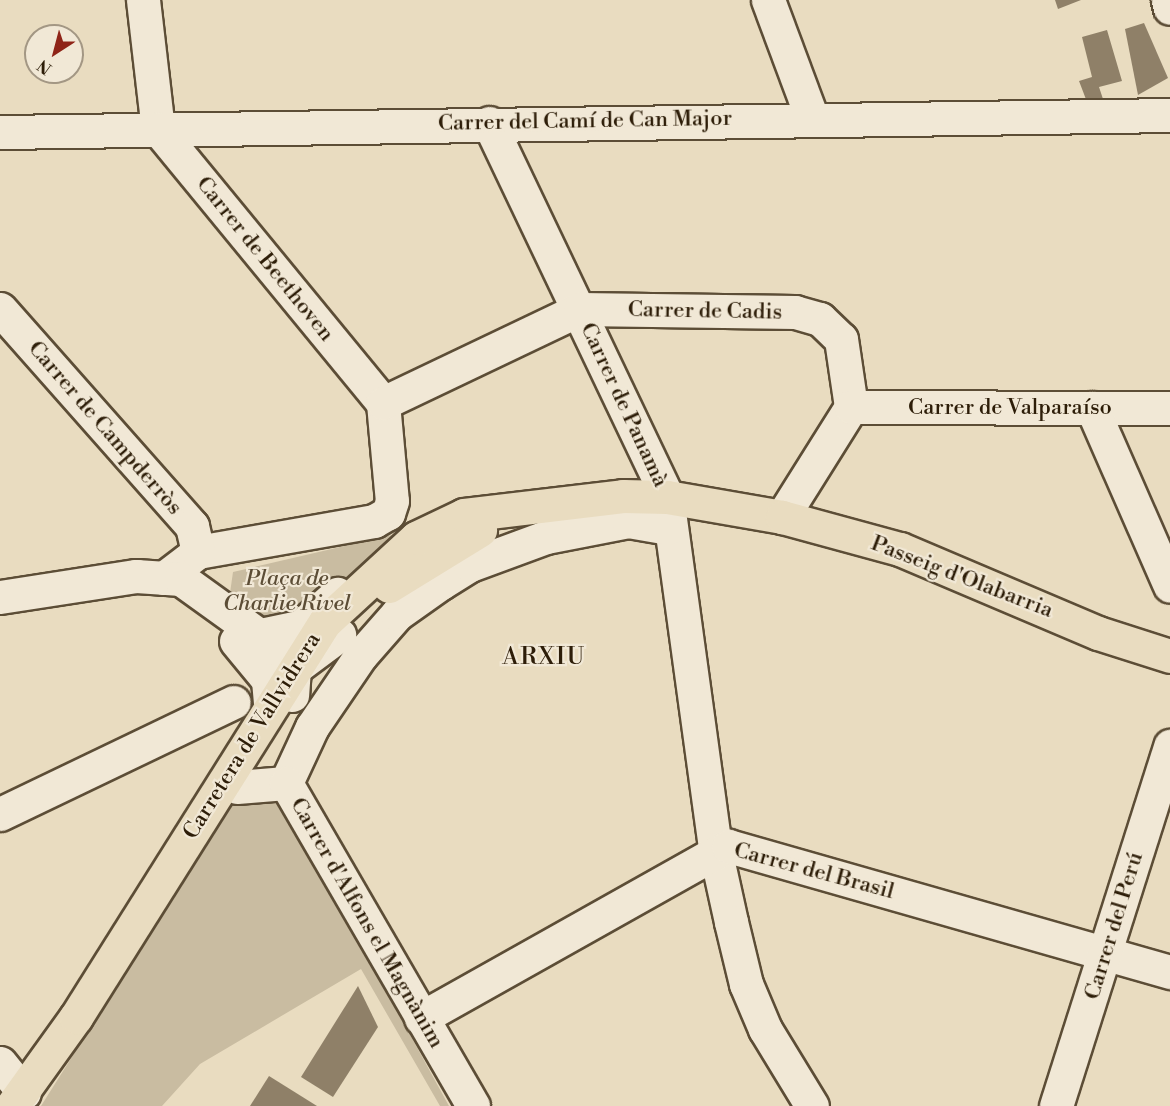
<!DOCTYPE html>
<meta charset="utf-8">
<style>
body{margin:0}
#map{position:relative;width:1170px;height:1106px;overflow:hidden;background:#e9dcc0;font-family:"Libre Bodoni",serif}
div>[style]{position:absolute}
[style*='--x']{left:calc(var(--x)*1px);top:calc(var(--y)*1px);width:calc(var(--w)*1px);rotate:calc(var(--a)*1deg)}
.green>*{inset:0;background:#c9bca1}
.building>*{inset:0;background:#8f8068}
.roads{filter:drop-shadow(2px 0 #5c4d36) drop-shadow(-2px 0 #5c4d36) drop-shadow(0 2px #5c4d36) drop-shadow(0 -2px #5c4d36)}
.minor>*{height:33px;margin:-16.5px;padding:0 16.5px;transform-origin:16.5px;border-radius:16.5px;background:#f1e8d6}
.major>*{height:33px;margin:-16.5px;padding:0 16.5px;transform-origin:16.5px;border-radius:16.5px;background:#e9dcc0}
span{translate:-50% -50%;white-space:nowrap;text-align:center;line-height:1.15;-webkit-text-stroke:4.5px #f1e8d6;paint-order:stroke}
.street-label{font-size:22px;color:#2d1d08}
.park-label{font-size:22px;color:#5c4d36;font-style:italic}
.neighbourhood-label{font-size:24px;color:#2d1d08;letter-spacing:1.5px}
.north{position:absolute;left:24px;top:24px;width:60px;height:60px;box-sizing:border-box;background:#f1e8d6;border:2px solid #a39784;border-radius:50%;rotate:216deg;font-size:16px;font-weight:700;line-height:24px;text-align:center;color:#2d1d08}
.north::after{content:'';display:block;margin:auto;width:21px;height:27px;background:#8f2418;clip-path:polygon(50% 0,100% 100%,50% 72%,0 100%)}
</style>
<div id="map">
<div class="green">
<i style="clip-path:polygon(392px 535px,302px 620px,271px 626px,229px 600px,233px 572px)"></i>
<i style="clip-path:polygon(267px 797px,283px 807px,297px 828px,449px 1106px,440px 1106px,361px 969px,200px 1064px,162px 1106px,41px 1106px,230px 806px,239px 799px)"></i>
</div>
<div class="building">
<i style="clip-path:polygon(1055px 0,1081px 0,1058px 9px)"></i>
<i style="clip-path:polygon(1144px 23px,1168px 78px,1138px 95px,1125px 29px)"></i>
<i style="clip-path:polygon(1107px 30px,1122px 81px,1099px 87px,1104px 102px,1087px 102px,1079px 81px,1092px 77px,1082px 37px)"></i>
<i style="clip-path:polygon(358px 986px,378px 1027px,333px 1097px,301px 1077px)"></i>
<i style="clip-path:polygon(269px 1076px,317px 1106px,250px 1106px)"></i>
</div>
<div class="roads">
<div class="minor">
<i style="--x:143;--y:0;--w:130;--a:83.4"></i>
<i style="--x:158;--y:129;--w:355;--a:50.6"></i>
<i style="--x:383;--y:403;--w:98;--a:84.8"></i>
<i style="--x:392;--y:501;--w:13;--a:108"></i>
<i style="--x:388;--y:513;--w:16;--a:150"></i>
<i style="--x:374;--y:521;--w:179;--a:170"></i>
<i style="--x:198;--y:552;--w:43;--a:142.6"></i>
<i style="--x:768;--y:0;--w:126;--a:69.6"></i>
<i style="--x:1168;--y:0;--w:8;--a:76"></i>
<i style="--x:489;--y:123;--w:414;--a:64.5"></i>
<i style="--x:667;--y:497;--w:355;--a:82.2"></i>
<i style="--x:715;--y:849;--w:75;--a:77.6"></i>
<i style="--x:731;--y:922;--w:64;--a:76.4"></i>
<i style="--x:746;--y:984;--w:49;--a:67.1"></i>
<i style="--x:765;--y:1029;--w:90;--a:58.6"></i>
<i style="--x:0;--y:132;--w:1170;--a:-0.83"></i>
<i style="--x:0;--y:309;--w:290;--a:48.5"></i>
<i style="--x:192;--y:526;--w:27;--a:77"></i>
<i style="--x:383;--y:403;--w:218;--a:-25.5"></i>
<i style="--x:580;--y:309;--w:215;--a:0.8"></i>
<i style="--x:795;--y:312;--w:26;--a:16"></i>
<i style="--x:820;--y:319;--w:29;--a:44"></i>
<i style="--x:841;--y:339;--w:69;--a:81.6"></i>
<i style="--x:851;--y:407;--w:130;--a:122.1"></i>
<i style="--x:851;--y:407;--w:319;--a:0.2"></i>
<i style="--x:1092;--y:408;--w:194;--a:66.3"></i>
<i style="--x:0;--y:597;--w:138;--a:-8.8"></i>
<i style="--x:136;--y:576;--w:45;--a:3.8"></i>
<i style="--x:181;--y:579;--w:128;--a:35.8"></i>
<i style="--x:285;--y:654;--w:17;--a:57"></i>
<i style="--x:294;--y:668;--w:27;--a:94"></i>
<i style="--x:261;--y:635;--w:40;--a:-12"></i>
<i style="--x:300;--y:627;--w:50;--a:-41.7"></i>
<i style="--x:236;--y:641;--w:50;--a:50.6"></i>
<i style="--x:268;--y:680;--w:25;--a:85"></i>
<i style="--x:296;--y:667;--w:54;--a:-36.7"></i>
<i style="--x:286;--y:783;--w:62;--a:-65.1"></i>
<i style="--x:312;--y:727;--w:87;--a:-55.8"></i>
<i style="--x:361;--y:655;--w:55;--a:-48.7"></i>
<i style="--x:397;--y:614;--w:54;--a:-35.2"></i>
<i style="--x:441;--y:583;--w:34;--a:-32"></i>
<i style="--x:470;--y:565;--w:81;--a:-20.2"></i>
<i style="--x:546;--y:537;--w:84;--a:-11"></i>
<i style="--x:628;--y:521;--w:41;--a:9.9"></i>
<i style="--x:237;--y:787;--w:49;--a:-4.7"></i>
<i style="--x:286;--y:783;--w:373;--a:59.9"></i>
<i style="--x:0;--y:814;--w:259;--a:-25.6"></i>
<i style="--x:421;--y:1018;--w:352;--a:-29.3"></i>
<i style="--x:728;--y:846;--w:460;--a:15.9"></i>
<i style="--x:0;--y:1063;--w:38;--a:51"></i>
<i style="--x:1056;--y:1106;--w:378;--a:-72.4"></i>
</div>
<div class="major">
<i style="--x:389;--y:586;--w:107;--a:-31.6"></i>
<i style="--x:12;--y:1106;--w:110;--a:-54.3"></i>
<i style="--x:76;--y:1017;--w:467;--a:-57.8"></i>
<i style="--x:325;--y:622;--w:124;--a:-42.7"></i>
<i style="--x:416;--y:538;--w:53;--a:-25.6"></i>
<i style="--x:464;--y:515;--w:160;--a:-6.8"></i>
<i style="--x:623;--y:496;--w:44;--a:1.3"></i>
<i style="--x:667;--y:497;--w:117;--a:9.9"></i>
<i style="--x:782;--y:517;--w:122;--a:15.2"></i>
<i style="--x:900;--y:549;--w:215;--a:23"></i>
<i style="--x:1098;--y:633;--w:76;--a:17.7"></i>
</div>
</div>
<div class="street-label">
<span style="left:585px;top:121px;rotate:-1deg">Carrer del Camí de Can Major</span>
<span style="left:265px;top:259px;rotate:51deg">Carrer de Beethoven</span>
<span style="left:705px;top:311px;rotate:1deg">Carrer de Cadis</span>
<span style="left:624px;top:405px;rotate:65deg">Carrer de Panamà</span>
<span style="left:1010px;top:408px">Carrer de Valparaíso</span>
<span style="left:105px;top:428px;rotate:49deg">Carrer de Campderròs</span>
<span style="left:962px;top:577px;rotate:21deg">Passeig d'Olabarria</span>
<span style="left:252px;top:736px;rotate:-58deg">Carretera de Vallvidrera</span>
<span style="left:814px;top:871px;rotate:15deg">Carrer del Brasil</span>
<span style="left:367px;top:923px;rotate:60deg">Carrer d'Alfons el Magnànim</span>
<span style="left:1114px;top:926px;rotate:-73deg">Carrer del Perú</span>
</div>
<div class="park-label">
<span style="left:287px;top:591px">Plaça de<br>Charlie Rivel</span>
</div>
<div class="neighbourhood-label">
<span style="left:544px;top:658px">ARXIU</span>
</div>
<div class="north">N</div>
</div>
